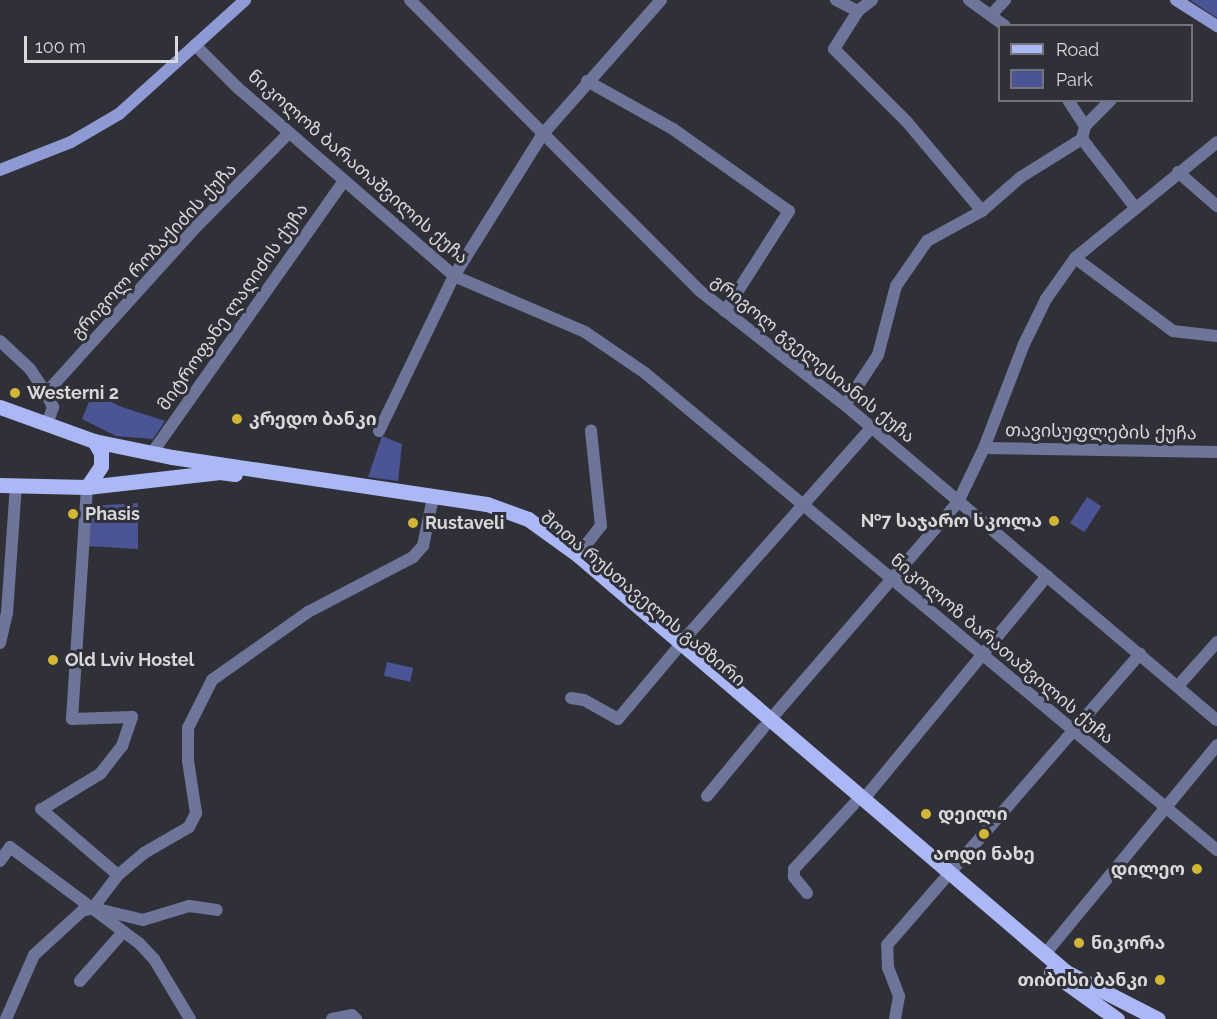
<!DOCTYPE html>
<meta charset="utf-8">
<style>
body{margin:0}
#map{position:relative;width:1217px;height:1019px;overflow:hidden;background:#303138;font-family:Raleway,"Noto Sans Georgian",sans-serif}
div>[style]{position:absolute}
[style*='--x']{left:calc(var(--x)*1px);top:calc(var(--y)*1px);width:calc(var(--w)*1px);rotate:calc(var(--a)*1deg)}
.green>*{inset:0;background:#4b5494;transform-origin:0 0}
.minor>*{height:12px;margin:-6px;padding:0 6px;transform-origin:6px;border-radius:6px;background:#6e759a}
.secondary>*{height:12px;margin:-6px;padding:0 6px;transform-origin:6px;border-radius:6px;background:#8f9ad5}
.primary>*{height:15px;margin:-7.5px;padding:0 7.5px;transform-origin:7.5px;border-radius:7.5px;background:#acb8f5}
.dots>*{width:16px;height:16px;translate:-50% -50%;box-sizing:border-box;border:3px solid #303138;border-radius:50%}
span{translate:-50% -50%;white-space:nowrap;text-align:center;line-height:1.15;-webkit-text-stroke:6px #303138;paint-order:stroke}
.street-label{font-size:18px;color:#d6d8dc}
.poi-label{font-size:18px;color:#d6d8dc;font-weight:700}
.left{translate:0 -50%;text-align:left}
.right{translate:-100% -50%;text-align:right}
.legend{position:absolute;left:998px;top:24px;width:195px;height:78px;box-sizing:border-box;background:#303138;border:2px solid #72747a;margin:0;padding:8px 10px;list-style:none;font-size:18px;color:#d6d8dc}
.legend li{display:flex;align-items:center;gap:12px;height:30px}
.legend b{width:30px;border:2px solid #72747a}
.scale{position:absolute;left:24px;top:36px;width:154px;height:27px;box-sizing:border-box;border:3px solid #d6d8dc;border-top:0;padding-left:8px;font-size:18px;line-height:21px;white-space:nowrap;color:#d6d8dc;-webkit-text-stroke:4px #303138;paint-order:stroke}
</style>
<div id="map">
<div class="green">
<i style="clip-path:polygon(1190px 0,1217px 0,1217px 18px)"></i>
<i style="clip-path:polygon(93px 392px,119px 406px,165px 421px,153px 439px,116px 436px,82px 419px)"></i>
<i style="clip-path:polygon(382px 436px,402px 444px,398px 481px,368px 477px)"></i>
<i style="left:1087px;top:497px;width:17px;height:31px;rotate:33deg"></i>
<i style="clip-path:polygon(138px 503px,138px 549px,87px 546px,91px 506px)"></i>
<i style="left:387px;top:662px;width:27px;height:14px;rotate:13deg"></i>
</div>
<div class="minor">
<i style="--x:410;--y:0;--w:411;--a:45.1"></i>
<i style="--x:700;--y:291;--w:184;--a:38.2"></i>
<i style="--x:845;--y:405;--w:487;--a:40.3"></i>
<i style="--x:836;--y:0;--w:25;--a:27"></i>
<i style="--x:872;--y:0;--w:18;--a:142"></i>
<i style="--x:858;--y:11;--w:45;--a:122.3"></i>
<i style="--x:834;--y:49;--w:103;--a:45"></i>
<i style="--x:907;--y:122;--w:116;--a:49.9"></i>
<i style="--x:969;--y:0;--w:44;--a:35.8"></i>
<i style="--x:991;--y:15;--w:21;--a:-47"></i>
<i style="--x:195;--y:45;--w:61;--a:45"></i>
<i style="--x:238;--y:88;--w:286;--a:41"></i>
<i style="--x:454;--y:276;--w:142;--a:23.1"></i>
<i style="--x:585;--y:332;--w:73;--a:34.3"></i>
<i style="--x:645;--y:373;--w:745;--a:39.83"></i>
<i style="--x:587;--y:81;--w:98;--a:29.2"></i>
<i style="--x:673;--y:129;--w:142;--a:35.3"></i>
<i style="--x:789;--y:211;--w:119;--a:122.6"></i>
<i style="--x:1068;--y:100;--w:31;--a:57"></i>
<i style="--x:1085;--y:126;--w:13;--a:103"></i>
<i style="--x:1082;--y:139;--w:85;--a:52.2"></i>
<i style="--x:1085;--y:126;--w:37;--a:-45"></i>
<i style="--x:1178;--y:172;--w:52;--a:41.1"></i>
<i style="--x:1075;--y:258;--w:122;--a:36.7"></i>
<i style="--x:1173;--y:331;--w:44;--a:6.5"></i>
<i style="--x:0;--y:341;--w:41;--a:43"></i>
<i style="--x:30;--y:369;--w:29;--a:56"></i>
<i style="--x:46;--y:393;--w:16;--a:63"></i>
<i style="--x:53;--y:407;--w:18;--a:109"></i>
<i style="--x:46;--y:393;--w:225;--a:-47.9"></i>
<i style="--x:197;--y:226;--w:131;--a:-45.3"></i>
<i style="--x:845;--y:405;--w:60;--a:-56.6"></i>
<i style="--x:878;--y:355;--w:71;--a:-75.4"></i>
<i style="--x:896;--y:286;--w:55;--a:-55.4"></i>
<i style="--x:927;--y:241;--w:63;--a:-28.6"></i>
<i style="--x:982;--y:211;--w:52;--a:-41.1"></i>
<i style="--x:1021;--y:177;--w:72;--a:-31.9"></i>
<i style="--x:379;--y:431;--w:172;--a:-64.2"></i>
<i style="--x:454;--y:276;--w:166;--a:-58"></i>
<i style="--x:542;--y:135;--w:180;--a:-48.6"></i>
<i style="--x:984;--y:448;--w:233;--a:1"></i>
<i style="--x:152;--y:453;--w:333;--a:-54.8"></i>
<i style="--x:578;--y:555;--w:37;--a:-52"></i>
<i style="--x:601;--y:526;--w:96;--a:-96"></i>
<i style="--x:0;--y:643;--w:31;--a:-77"></i>
<i style="--x:7;--y:613;--w:128;--a:-86"></i>
<i style="--x:680;--y:644;--w:288;--a:-48.5"></i>
<i style="--x:1178;--y:686;--w:59;--a:-48.4"></i>
<i style="--x:571;--y:698;--w:13;--a:9"></i>
<i style="--x:584;--y:700;--w:39;--a:29"></i>
<i style="--x:618;--y:719;--w:90;--a:-50"></i>
<i style="--x:770;--y:720;--w:288;--a:-49.2"></i>
<i style="--x:958;--y:502;--w:60;--a:-64.3"></i>
<i style="--x:984;--y:448;--w:111;--a:-69"></i>
<i style="--x:1024;--y:344;--w:50;--a:-63.9"></i>
<i style="--x:1046;--y:299;--w:50;--a:-54.7"></i>
<i style="--x:1075;--y:258;--w:183;--a:-39.2"></i>
<i style="--x:707;--y:796;--w:89;--a:-50.4"></i>
<i style="--x:863;--y:800;--w:290;--a:-50.6"></i>
<i style="--x:44;--y:808;--w:66;--a:-31.3"></i>
<i style="--x:100;--y:774;--w:36;--a:-52"></i>
<i style="--x:122;--y:746;--w:31;--a:-71"></i>
<i style="--x:132;--y:717;--w:60;--a:178.1"></i>
<i style="--x:72;--y:719;--w:232;--a:-86.3"></i>
<i style="--x:41;--y:809;--w:101;--a:40.6"></i>
<i style="--x:0;--y:861;--w:17;--a:-54"></i>
<i style="--x:10;--y:847;--w:161;--a:36.7"></i>
<i style="--x:139;--y:943;--w:22;--a:47"></i>
<i style="--x:154;--y:959;--w:70;--a:59"></i>
<i style="--x:807;--y:893;--w:21;--a:-129"></i>
<i style="--x:794;--y:877;--w:8;--a:-90"></i>
<i style="--x:794;--y:869;--w:88;--a:-47.3"></i>
<i style="--x:97;--y:909;--w:47;--a:13.4"></i>
<i style="--x:143;--y:920;--w:48;--a:-16.9"></i>
<i style="--x:189;--y:906;--w:28;--a:8"></i>
<i style="--x:1045;--y:954;--w:271;--a:-50.5"></i>
<i style="--x:80;--y:981;--w:64;--a:-48.8"></i>
<i style="--x:6;--y:1019;--w:70;--a:-66.4"></i>
<i style="--x:34;--y:955;--w:65;--a:-42.5"></i>
<i style="--x:82;--y:911;--w:11;--a:-15"></i>
<i style="--x:93;--y:908;--w:41;--a:-52.9"></i>
<i style="--x:118;--y:875;--w:34;--a:-40"></i>
<i style="--x:144;--y:853;--w:52;--a:-30"></i>
<i style="--x:189;--y:827;--w:16;--a:-63"></i>
<i style="--x:196;--y:813;--w:53;--a:-98.7"></i>
<i style="--x:188;--y:761;--w:33;--a:-90"></i>
<i style="--x:188;--y:728;--w:54;--a:-63.4"></i>
<i style="--x:212;--y:680;--w:118;--a:-35.3"></i>
<i style="--x:308;--y:612;--w:119;--a:-27.6"></i>
<i style="--x:413;--y:557;--w:15;--a:-48"></i>
<i style="--x:423;--y:546;--w:45;--a:-78.4"></i>
<i style="--x:332;--y:1019;--w:20;--a:-11"></i>
<i style="--x:352;--y:1015;--w:6;--a:45"></i>
<i style="--x:895;--y:1019;--w:23;--a:-80"></i>
<i style="--x:899;--y:996;--w:30;--a:-111"></i>
<i style="--x:888;--y:968;--w:23;--a:-92"></i>
<i style="--x:887;--y:945;--w:386;--a:-49"></i>
</div>
<div class="secondary">
<i style="--x:1176;--y:0;--w:49;--a:32.4"></i>
<i style="--x:0;--y:170;--w:76;--a:-21.5"></i>
<i style="--x:71;--y:142;--w:56;--a:-30.3"></i>
<i style="--x:119;--y:114;--w:170;--a:-42.1"></i>
</div>
<div class="primary">
<i style="--x:0;--y:407;--w:100;--a:19.9"></i>
<i style="--x:94;--y:441;--w:80;--a:11.6"></i>
<i style="--x:172;--y:457;--w:318;--a:8.5"></i>
<i style="--x:487;--y:504;--w:44;--a:20.1"></i>
<i style="--x:528;--y:519;--w:62;--a:35.8"></i>
<i style="--x:578;--y:555;--w:642;--a:40.51"></i>
<i style="--x:1066;--y:972;--w:103;--a:27.1"></i>
<i style="--x:0;--y:485;--w:87;--a:1.3"></i>
<i style="--x:87;--y:487;--w:134;--a:-6.4"></i>
<i style="--x:220;--y:472;--w:15;--a:8"></i>
<i style="--x:87;--y:487;--w:25;--a:-56"></i>
<i style="--x:101;--y:466;--w:13;--a:-90"></i>
<i style="--x:101;--y:453;--w:14;--a:-120"></i>
<i style="--x:1051;--y:972;--w:81;--a:35.5"></i>
</div>
<div class="dots">
<i style="left:15px;top:393px;background:#d3b635"></i>
<i style="left:237px;top:419px;background:#d3b635"></i>
<i style="left:73px;top:514px;background:#d3b635"></i>
<i style="left:1054px;top:521px;background:#d3b635"></i>
<i style="left:413px;top:523px;background:#d3b635"></i>
<i style="left:53px;top:660px;background:#d3b635"></i>
<i style="left:926px;top:814px;background:#d3b635"></i>
<i style="left:984px;top:834px;background:#d3b635"></i>
<i style="left:1197px;top:869px;background:#d3b635"></i>
<i style="left:1079px;top:943px;background:#d3b635"></i>
<i style="left:1160px;top:980px;background:#d3b635"></i>
</div>
<div class="street-label">
<span style="left:358px;top:167px;rotate:41deg">ნიკოლოზ ბარათაშვილის ქუჩა</span>
<span style="left:154px;top:251px;rotate:-47deg">გრიგოლ რობაქიძის ქუჩა</span>
<span style="left:233px;top:307px;rotate:-55deg">მიტროფანე ლაღიძის ქუჩა</span>
<span style="left:813px;top:359px;rotate:39deg">გრიგოლ გველესიანის ქუჩა</span>
<span style="left:1101px;top:432px;rotate:1deg">თავისუფლების ქუჩა</span>
<span style="left:643px;top:599px;rotate:40deg">შოთა რუსთაველის გამზირი</span>
<span style="left:1002px;top:649px;rotate:40deg">ნიკოლოზ ბარათაშვილის ქუჩა</span>
</div>
<div class="poi-label">
<span class="left" style="left:27px;top:393px">Westerni 2</span>
<span class="left" style="left:249px;top:419px">კრედო ბანკი</span>
<span class="left" style="left:85px;top:514px">Phasis</span>
<span class="right" style="left:1042px;top:521px">№7 საჯარო სკოლა</span>
<span class="left" style="left:425px;top:523px">Rustaveli</span>
<span class="left" style="left:65px;top:660px">Old Lviv Hostel</span>
<span class="left" style="left:938px;top:814px">დეილი</span>
<span style="left:984px;top:854px">აოდი ნახე</span>
<span class="right" style="left:1185px;top:869px">დილეო</span>
<span class="left" style="left:1091px;top:943px">ნიკორა</span>
<span class="right" style="left:1148px;top:980px">თიბისი ბანკი</span>
</div>
<ul class="legend">
<li><b style="height:8px;background:#acb8f5"></b>Road</li>
<li><b style="height:16px;background:#4b5494"></b>Park</li>
</ul>
<div class="scale">100 m</div>
</div>
